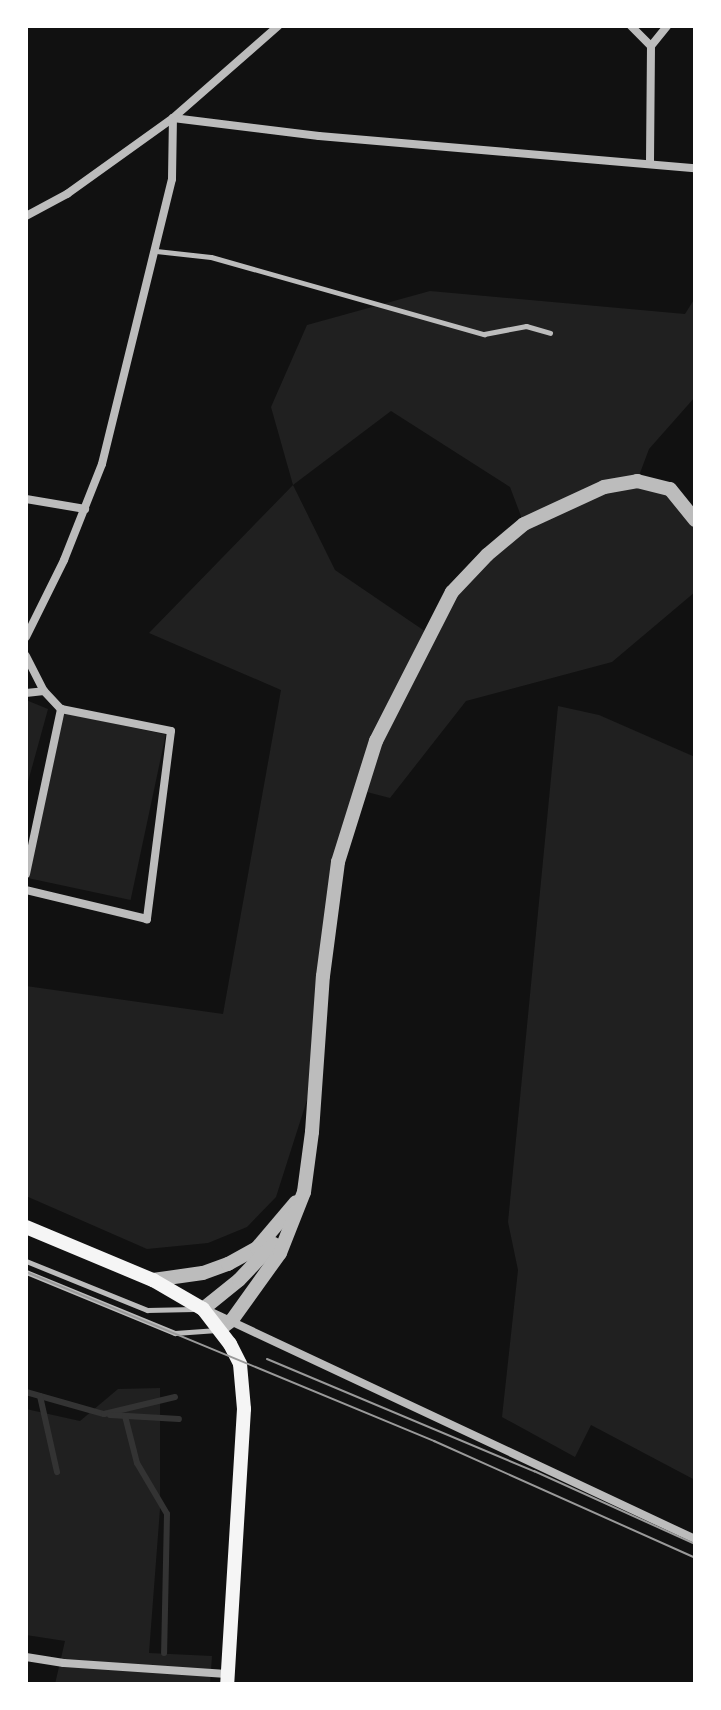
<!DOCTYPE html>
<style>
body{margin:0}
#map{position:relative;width:721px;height:1710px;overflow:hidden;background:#111;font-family:"Public Sans",sans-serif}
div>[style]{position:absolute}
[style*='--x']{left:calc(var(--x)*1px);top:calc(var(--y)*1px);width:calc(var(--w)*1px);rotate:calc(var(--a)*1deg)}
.green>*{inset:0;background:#202020;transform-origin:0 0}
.stream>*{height:6px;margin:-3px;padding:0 3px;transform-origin:3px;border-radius:3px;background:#333}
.service>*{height:5px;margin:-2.5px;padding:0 2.5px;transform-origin:2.5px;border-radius:2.5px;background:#bcbcbc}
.minor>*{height:8px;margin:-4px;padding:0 4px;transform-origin:4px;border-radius:4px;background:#bcbcbc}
.tertiary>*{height:14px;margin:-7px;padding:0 7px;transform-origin:7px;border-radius:7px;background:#bcbcbc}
.secondary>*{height:14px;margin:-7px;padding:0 7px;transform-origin:7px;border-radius:7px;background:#f5f5f5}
.tram>*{height:2px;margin:-1px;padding:0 1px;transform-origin:1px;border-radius:1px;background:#9a9a9a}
span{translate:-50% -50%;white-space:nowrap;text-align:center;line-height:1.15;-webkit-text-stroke:8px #fff;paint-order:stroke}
.frame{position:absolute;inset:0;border:28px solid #fff;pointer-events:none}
</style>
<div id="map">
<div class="green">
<i style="clip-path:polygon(evenodd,430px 291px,685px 314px,695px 298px,695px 397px,649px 449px,637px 481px,670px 489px,695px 520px,695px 592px,612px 662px,466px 701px,390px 798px,359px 790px,338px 862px,314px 1078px,276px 1197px,247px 1227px,208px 1243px,147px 1249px,26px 1196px,26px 986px,223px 1014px,281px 690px,149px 633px,293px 485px,271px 407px,307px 325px,430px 291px,391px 411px,510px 487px,524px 524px,443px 608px,429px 634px,335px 570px,293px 485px,391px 411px)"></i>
<i style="clip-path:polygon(26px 700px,48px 709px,26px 789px)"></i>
<i style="clip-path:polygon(558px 706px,599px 715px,695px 757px,695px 1480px,591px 1425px,575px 1457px,502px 1417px,518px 1270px,508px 1222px)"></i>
<i style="left:64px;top:713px;width:104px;height:169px;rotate:12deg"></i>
<i style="clip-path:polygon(160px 1388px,160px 1509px,149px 1653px,212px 1656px,210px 1684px,55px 1684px,65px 1641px,26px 1635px,26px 1409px,80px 1421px,118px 1389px)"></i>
</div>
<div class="stream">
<i style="--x:26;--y:1392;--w:81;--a:15.8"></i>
<i style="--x:104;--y:1414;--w:73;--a:-13.5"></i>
<i style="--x:40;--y:1396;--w:78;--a:77.4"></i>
<i style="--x:110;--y:1415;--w:69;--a:3.3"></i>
<i style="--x:125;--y:1416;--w:49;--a:75.7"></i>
<i style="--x:137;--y:1463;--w:59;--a:59.5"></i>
<i style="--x:167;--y:1514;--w:139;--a:91.2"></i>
</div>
<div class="service">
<i style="--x:156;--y:251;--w:55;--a:6.2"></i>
<i style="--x:211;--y:257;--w:284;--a:15.8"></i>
<i style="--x:484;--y:334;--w:43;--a:-10.8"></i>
<i style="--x:526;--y:326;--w:25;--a:16"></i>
<i style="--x:26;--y:1261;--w:131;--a:22"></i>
<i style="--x:147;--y:1310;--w:47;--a:-1.2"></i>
<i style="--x:26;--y:1272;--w:161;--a:22.3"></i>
<i style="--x:175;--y:1333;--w:42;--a:-4.1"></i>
</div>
<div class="minor">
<i style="--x:631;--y:26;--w:28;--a:45"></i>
<i style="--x:651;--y:46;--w:118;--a:90.5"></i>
<i style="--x:651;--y:46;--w:26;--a:-51"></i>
<i style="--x:173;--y:118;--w:147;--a:7"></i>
<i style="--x:319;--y:136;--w:377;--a:4.9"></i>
<i style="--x:26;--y:216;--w:47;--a:-28.2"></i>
<i style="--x:67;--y:194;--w:130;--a:-35.6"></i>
<i style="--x:173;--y:118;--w:140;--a:-41.2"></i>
<i style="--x:26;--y:499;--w:60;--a:9.6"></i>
<i style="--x:26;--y:637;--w:86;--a:-63.7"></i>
<i style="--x:64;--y:560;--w:103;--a:-68.4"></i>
<i style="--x:102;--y:464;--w:293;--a:-76.2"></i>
<i style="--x:172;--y:179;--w:61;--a:-89.1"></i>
<i style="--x:26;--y:656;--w:39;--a:63"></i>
<i style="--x:44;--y:691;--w:25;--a:47"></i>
<i style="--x:61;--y:709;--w:112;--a:11.3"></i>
<i style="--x:171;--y:731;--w:190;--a:97.3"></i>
<i style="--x:147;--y:919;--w:124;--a:-166.5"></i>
<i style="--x:26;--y:693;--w:18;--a:-6"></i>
<i style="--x:26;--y:874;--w:169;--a:-78"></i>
<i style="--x:207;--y:1310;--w:539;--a:25.14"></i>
<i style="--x:26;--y:1657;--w:38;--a:9"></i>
<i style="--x:64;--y:1663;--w:163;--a:3.9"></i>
</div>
<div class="tertiary">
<i style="--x:153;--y:1280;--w:50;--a:-8"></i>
<i style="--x:203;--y:1273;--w:27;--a:-20"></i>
<i style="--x:228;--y:1264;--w:33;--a:-29"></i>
<i style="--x:257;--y:1248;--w:60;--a:-49.7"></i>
<i style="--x:203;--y:1309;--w:46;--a:-38.9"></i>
<i style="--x:239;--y:1280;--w:50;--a:-46.6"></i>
<i style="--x:220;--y:1329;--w:15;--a:-37"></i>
<i style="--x:232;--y:1320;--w:82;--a:-54.4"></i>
<i style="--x:280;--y:1253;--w:66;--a:-68.5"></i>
<i style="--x:304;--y:1192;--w:61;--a:-82.4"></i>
<i style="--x:312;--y:1132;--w:156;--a:-86"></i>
<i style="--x:323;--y:976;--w:115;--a:-82.5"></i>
<i style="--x:338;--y:862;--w:127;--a:-72.6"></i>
<i style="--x:376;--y:741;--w:167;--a:-63"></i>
<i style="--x:452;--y:592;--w:51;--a:-46.6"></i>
<i style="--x:487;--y:555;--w:48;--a:-40"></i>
<i style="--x:524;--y:524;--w:88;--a:-24.8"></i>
<i style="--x:604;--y:487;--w:34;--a:-10"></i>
<i style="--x:637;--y:481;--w:34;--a:14"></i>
<i style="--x:670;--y:489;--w:40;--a:51"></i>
</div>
<div class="secondary">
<i style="--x:26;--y:1227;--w:138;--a:22.7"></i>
<i style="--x:153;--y:1280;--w:58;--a:30.1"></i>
<i style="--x:203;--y:1309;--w:44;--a:52.4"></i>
<i style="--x:230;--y:1344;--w:22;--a:63"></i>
<i style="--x:240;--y:1364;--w:45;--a:84.9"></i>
<i style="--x:244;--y:1409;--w:276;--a:93.5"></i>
</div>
<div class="tram">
<i style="--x:26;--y:1272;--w:442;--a:22.5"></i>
<i style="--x:434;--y:1441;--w:286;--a:24.1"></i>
<i style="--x:267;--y:1359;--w:290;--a:22.8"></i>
<i style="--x:534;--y:1471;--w:177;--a:24.4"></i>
</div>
<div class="frame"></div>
</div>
